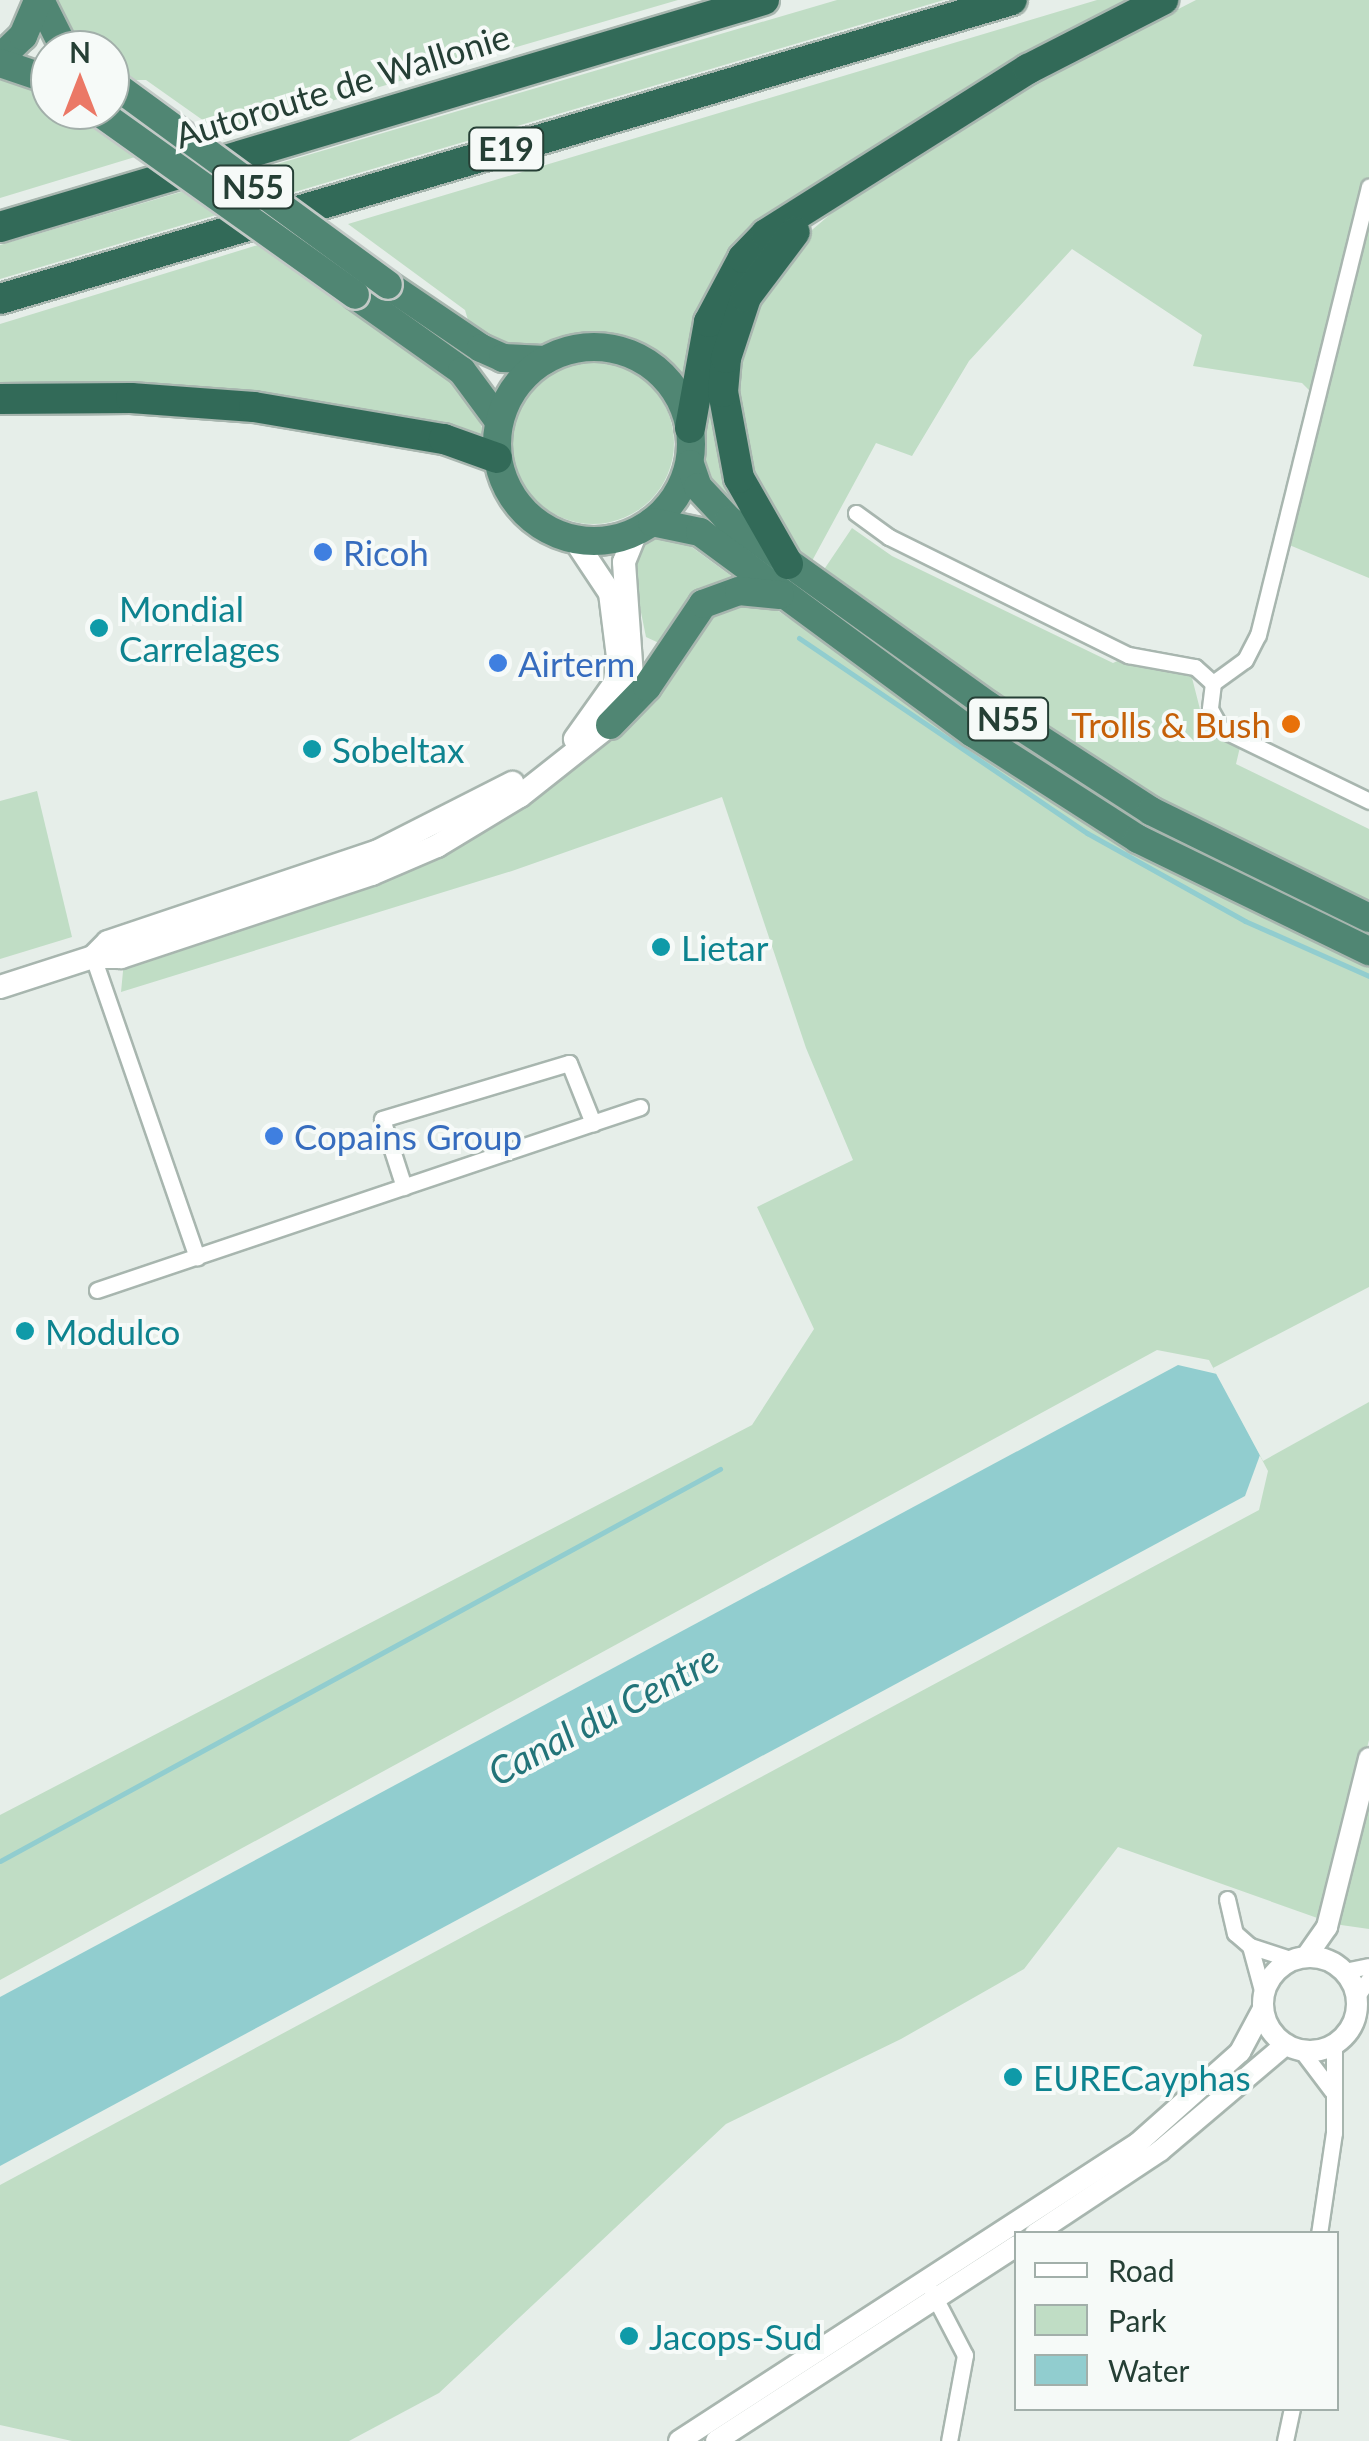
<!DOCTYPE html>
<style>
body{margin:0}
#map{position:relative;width:1369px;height:2441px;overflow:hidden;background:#e6eee9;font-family:Lato,sans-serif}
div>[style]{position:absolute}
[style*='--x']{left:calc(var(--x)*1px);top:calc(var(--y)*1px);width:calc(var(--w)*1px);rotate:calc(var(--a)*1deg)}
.green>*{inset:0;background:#c0ddc5}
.round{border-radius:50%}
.water>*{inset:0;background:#91cdcf}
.pier>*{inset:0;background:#e6eee9}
.stream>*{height:5px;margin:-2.5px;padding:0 2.5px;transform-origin:2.5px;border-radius:2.5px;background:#91cdcf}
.roads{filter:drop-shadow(2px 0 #a8b6af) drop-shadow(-2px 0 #a8b6af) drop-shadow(0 2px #a8b6af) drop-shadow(0 -2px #a8b6af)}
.minor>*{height:15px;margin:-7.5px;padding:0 7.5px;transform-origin:7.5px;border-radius:7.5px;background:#fff}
.tertiary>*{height:20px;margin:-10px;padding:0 10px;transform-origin:10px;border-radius:10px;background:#fff}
.tertiary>.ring{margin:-10px;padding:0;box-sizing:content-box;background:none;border:20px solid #fff;border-radius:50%}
.secondary>*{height:22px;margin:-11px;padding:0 11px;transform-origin:11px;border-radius:11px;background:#fff}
.trunk>*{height:28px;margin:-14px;padding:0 14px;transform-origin:14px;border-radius:14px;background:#508673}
.trunk>.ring{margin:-14px;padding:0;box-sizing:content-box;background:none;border:28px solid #508673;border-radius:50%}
.motorway>*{height:30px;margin:-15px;padding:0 15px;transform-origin:15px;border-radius:15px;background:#326a58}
.bridges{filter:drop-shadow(2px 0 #c2c9c6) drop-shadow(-2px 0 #c2c9c6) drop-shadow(0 2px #c2c9c6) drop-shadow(0 -2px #c2c9c6)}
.trunk-bridge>*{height:28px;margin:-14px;padding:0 14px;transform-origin:14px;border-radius:14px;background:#508673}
.dots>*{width:28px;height:28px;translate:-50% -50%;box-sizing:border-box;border:5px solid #f6faf8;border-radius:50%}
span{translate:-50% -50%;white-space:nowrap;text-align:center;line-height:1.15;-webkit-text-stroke:8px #f6faf8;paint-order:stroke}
.shield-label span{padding:2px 8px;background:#f6faf8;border:2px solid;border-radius:8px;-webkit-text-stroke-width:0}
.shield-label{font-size:32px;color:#253f35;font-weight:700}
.street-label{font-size:35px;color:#253f35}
.shop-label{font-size:35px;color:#366cbe}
.left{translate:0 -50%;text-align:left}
.culture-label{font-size:35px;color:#0d838f}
.food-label{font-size:35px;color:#c56008}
.right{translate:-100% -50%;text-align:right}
.water-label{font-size:38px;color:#227479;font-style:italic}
.legend{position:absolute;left:1014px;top:2231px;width:325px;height:180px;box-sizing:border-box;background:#f6faf8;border:2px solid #a2afaa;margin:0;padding:12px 18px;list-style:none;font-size:30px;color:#253f35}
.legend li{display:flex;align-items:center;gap:20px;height:50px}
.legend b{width:50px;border:2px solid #a2afaa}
.north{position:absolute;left:30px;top:30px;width:100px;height:100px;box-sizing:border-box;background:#f6faf8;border:2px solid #a2afaa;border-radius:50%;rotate:0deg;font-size:28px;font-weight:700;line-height:40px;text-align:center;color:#253f35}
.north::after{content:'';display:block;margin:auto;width:35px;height:45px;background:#eb7866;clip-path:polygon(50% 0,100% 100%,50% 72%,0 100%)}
</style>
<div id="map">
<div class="green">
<i style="clip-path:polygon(55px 0,678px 0,221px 133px,146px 80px,123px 80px,110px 71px,110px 50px,77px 47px)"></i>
<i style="clip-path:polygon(837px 0,944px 0,0 279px,0 245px)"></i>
<i style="clip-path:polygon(1097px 0,1136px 0,766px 223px,687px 386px,664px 358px,628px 337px,599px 333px,512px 348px,492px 341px,470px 327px,465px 310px,348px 224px)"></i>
<i style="clip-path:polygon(1196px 0,1369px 0,1369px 578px,1282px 542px,1313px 394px,1302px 383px,1193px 366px,1202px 335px,1072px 249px,969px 361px,912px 456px,876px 443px,812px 561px,781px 532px,746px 470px,732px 382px,746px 317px,806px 235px,846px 201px,1047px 76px)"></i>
<i style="clip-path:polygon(0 80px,50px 92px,50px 110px,69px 110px,135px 157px,0 198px)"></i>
<i style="clip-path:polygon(258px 245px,464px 387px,487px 439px,0 389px,0 324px)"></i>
<i style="clip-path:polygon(724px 336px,746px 519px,719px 495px,705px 460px,702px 413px)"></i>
<i class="round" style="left:512px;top:362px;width:162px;height:162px"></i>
<i style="clip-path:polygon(852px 528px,892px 556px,1113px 663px,1124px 658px,1190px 670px,1203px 721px,1240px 747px,1236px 764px,1369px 829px,1369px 906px,1162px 802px,1005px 703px,823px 571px)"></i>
<i style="clip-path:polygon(655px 535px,678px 537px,734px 578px,688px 600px,659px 643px,646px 637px,634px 578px,635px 552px)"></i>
<i style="clip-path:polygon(762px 600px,1085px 818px,1269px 921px,1369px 963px,1369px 1740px,1323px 1920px,1118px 1847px,1024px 1969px,901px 2039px,726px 2124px,439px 2393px,349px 2441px,72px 2441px,0 2425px,0 2185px,1259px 1510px,1268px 1471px,1209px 1360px,1157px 1350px,0 1980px,0 1815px,752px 1425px,814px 1329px,757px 1207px,853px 1160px,806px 1048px,722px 797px,512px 871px,121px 992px,124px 961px,375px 882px,455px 849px,502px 819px,711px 607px)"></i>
<i style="clip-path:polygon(37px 791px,72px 937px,0 959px,0 801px)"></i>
<i style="clip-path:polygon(1369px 1783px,1369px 1929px,1334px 1924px)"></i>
</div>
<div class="water">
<i style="clip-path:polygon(1178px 1365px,1217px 1374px,1260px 1455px,1245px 1496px,0 2166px,0 1997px)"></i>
</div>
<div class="pier">
<i style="clip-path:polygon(1369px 1287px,1369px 1402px,1263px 1461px,1213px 1368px)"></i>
</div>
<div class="stream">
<i style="--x:799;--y:638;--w:348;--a:34.1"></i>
<i style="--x:1087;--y:833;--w:181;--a:29.1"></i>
<i style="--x:1245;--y:921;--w:136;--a:23.9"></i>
<i style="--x:0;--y:1861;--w:820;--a:-28.57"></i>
</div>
<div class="roads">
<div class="minor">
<i style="--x:856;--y:513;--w:41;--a:36"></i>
<i style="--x:889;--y:537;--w:267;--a:26.3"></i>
<i style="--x:1128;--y:655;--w:68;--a:10.2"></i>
<i style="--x:1195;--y:667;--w:24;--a:42"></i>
<i style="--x:1213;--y:683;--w:39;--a:-36"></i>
<i style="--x:1245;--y:660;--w:28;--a:-63"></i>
<i style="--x:1258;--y:635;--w:462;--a:-76.1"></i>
<i style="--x:1213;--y:683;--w:26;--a:97"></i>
<i style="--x:1210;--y:709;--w:23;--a:61"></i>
<i style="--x:1221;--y:729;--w:165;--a:25.9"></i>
<i style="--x:93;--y:957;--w:318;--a:70.9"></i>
<i style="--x:404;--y:1187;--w:71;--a:-107.9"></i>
<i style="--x:382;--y:1119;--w:195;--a:-16.7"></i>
<i style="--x:569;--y:1063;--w:65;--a:68.2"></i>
<i style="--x:97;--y:1290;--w:573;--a:-18.62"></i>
<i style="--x:1227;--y:1899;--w:35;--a:77"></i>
<i style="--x:1235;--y:1933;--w:20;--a:41"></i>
<i style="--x:1250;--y:1946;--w:45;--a:18"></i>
<i style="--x:1250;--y:1946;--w:50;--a:74.8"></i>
<i style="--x:1344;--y:1971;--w:25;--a:-11"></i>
<i style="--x:1357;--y:1996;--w:21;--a:-55"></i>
<i style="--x:1301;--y:2050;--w:51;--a:52.9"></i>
<i style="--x:1319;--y:2234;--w:102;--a:-81.6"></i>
<i style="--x:1334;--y:2133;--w:89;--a:-90"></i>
<i style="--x:932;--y:2292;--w:71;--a:62.4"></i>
<i style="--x:965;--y:2355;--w:87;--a:100.5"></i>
<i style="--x:1285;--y:2441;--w:34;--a:-78"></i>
</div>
<div class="tertiary">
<i style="--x:1306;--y:1957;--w:37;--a:-55"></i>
<i style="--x:1327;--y:1927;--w:174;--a:-76"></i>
<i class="ring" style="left:1263px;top:1957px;width:74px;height:74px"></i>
<i style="--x:1035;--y:2234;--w:150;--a:-33.6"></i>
<i style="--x:1160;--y:2151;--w:165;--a:-40.3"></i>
<i style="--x:679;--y:2441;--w:547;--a:-32.99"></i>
<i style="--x:1138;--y:2143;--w:137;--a:-41.7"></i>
<i style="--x:1240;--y:2052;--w:49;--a:-61.9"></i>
<i style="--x:716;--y:2441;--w:358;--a:-33"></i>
</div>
<div class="secondary">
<i style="--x:574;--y:539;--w:65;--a:56.3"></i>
<i style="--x:610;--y:593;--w:64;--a:82.9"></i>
<i style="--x:618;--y:657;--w:26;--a:97"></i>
<i style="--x:615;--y:683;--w:69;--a:125.5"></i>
<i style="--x:93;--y:957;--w:21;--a:-45"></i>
<i style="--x:108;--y:942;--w:283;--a:-18.6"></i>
<i style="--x:376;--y:852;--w:153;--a:-26.9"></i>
<i style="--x:0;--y:987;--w:98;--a:-17.9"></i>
<i style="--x:93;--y:957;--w:28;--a:0"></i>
<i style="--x:121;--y:957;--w:264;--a:-18.3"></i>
<i style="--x:372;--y:874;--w:71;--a:-23.3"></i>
<i style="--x:437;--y:846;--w:97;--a:-31.1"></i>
<i style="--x:520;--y:796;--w:115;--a:-38.3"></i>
<i style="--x:610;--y:725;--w:53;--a:-65.4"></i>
<i style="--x:632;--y:677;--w:115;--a:-94"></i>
<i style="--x:624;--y:562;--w:32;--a:-68"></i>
</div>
<div class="trunk">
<i style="--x:40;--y:0;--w:56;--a:63.4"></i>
<i style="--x:0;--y:58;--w:32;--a:-44"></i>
<i style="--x:23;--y:36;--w:39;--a:-67"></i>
<i style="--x:0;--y:63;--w:53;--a:18.8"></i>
<i style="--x:388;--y:285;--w:112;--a:34.1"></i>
<i style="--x:481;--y:348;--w:24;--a:24"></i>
<i style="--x:503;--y:358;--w:42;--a:2.7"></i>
<i style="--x:355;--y:295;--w:131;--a:35.4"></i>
<i style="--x:462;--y:371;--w:62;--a:53.5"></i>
<i class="ring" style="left:497px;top:347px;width:166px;height:166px"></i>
<i style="--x:690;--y:464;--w:24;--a:71"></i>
<i style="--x:698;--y:487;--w:45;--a:46.8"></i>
<i style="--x:729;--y:520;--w:320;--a:35.6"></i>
<i style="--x:989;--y:706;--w:193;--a:32.9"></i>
<i style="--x:1151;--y:811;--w:243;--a:26.1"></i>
<i style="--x:652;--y:522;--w:49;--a:11.8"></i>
<i style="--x:700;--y:532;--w:339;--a:36.4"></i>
<i style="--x:973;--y:733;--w:196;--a:32.7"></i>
<i style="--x:1138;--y:839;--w:257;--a:25.9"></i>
<i style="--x:610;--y:725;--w:53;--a:-45.8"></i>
<i style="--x:647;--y:687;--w:100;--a:-56"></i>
<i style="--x:703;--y:604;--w:38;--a:-20"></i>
<i style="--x:739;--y:591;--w:41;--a:5.6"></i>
</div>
<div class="motorway">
<i style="--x:0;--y:227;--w:797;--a:-16.55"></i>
<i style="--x:0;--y:299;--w:1055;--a:-16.46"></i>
<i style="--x:0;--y:399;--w:131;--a:-0.4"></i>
<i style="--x:131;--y:398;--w:123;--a:4.2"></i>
<i style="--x:254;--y:407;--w:193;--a:9.6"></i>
<i style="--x:444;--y:439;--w:56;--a:19.7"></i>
<i style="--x:690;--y:428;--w:108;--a:-79.8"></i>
<i style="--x:709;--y:322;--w:72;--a:-62"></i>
<i style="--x:743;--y:258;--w:33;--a:-46"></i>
<i style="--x:766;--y:234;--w:310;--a:-32.2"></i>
<i style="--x:1028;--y:69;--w:152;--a:-27.1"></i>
<i style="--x:788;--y:564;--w:99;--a:-119.7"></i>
<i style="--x:739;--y:478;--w:87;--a:-100.5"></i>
<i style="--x:723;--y:392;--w:34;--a:-85"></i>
<i style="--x:726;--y:358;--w:64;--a:-71.8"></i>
<i style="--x:746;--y:297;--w:81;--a:-53"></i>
</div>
</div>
<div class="bridges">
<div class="trunk-bridge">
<i style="--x:119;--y:88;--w:333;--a:36.2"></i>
<i style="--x:96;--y:110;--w:318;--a:35.5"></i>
</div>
</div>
<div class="dots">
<i style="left:323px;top:552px;background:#3f7fe0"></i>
<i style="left:99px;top:628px;background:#0f9aa8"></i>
<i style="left:498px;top:663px;background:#3f7fe0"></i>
<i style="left:1291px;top:724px;background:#e8710a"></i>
<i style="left:312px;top:749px;background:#0f9aa8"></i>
<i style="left:661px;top:947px;background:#0f9aa8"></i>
<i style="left:274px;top:1136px;background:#3f7fe0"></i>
<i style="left:25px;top:1331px;background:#0f9aa8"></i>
<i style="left:1013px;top:2077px;background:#0f9aa8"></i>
<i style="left:629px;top:2336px;background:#0f9aa8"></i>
</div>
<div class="shield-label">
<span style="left:506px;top:149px">E19</span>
<span style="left:253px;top:187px">N55</span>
<span style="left:1008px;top:719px">N55</span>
</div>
<div class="street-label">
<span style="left:342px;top:85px;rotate:-17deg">Autoroute de Wallonie</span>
</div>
<div class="shop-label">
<span class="left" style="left:343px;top:552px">Ricoh</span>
<span class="left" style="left:518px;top:663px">Airterm</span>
<span class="left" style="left:294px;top:1136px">Copains Group</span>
</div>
<div class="culture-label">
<span class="left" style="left:119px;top:628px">Mondial<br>Carrelages</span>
<span class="left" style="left:332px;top:749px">Sobeltax</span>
<span class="left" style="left:681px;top:947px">Lietar</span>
<span class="left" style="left:45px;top:1331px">Modulco</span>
<span class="left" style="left:1033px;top:2077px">EURECayphas</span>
<span class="left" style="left:649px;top:2336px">Jacops-Sud</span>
</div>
<div class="food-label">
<span class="right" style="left:1271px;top:724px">Trolls &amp; Bush</span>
</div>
<div class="water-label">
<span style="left:603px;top:1715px;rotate:-28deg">Canal du Centre</span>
</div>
<ul class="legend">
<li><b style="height:12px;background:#fff"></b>Road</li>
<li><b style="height:28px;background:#c0ddc5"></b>Park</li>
<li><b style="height:28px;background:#91cdcf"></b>Water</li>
</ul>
<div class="north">N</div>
</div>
